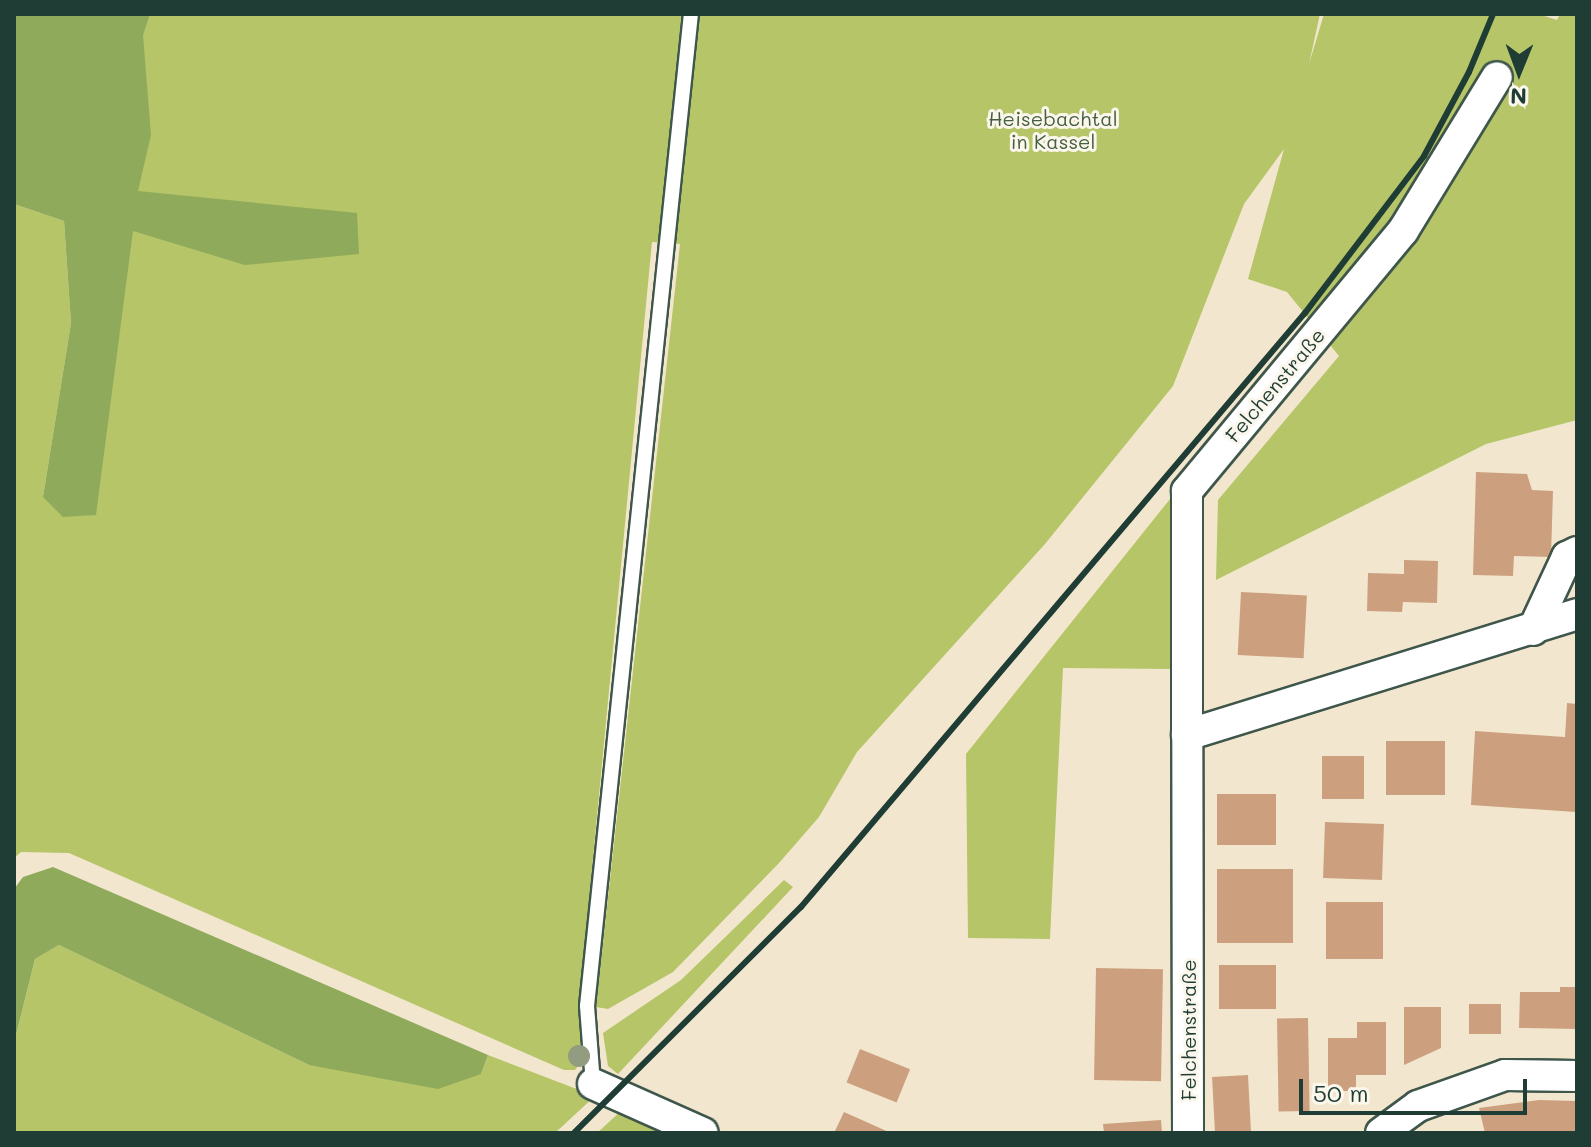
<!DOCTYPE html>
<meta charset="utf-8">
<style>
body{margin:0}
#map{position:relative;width:1591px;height:1147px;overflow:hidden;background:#f2e7ce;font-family:Mali,sans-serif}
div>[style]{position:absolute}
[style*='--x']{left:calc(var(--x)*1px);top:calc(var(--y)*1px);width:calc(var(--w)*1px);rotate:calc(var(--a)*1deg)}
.green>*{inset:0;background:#b5c568}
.forest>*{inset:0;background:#90aa5c}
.building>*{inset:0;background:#cca07f;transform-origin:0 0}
.roads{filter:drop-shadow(2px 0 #3f564b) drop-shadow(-2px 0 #3f564b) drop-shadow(0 2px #3f564b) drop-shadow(0 -2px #3f564b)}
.lane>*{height:14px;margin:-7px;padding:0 7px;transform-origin:7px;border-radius:7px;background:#fff}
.street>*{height:30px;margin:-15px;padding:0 15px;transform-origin:15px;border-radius:15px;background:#fff}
.rail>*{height:6px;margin:-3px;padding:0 3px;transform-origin:3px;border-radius:3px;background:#1f3d34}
.trees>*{width:22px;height:22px;margin:-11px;border-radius:50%;background:#929c80}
span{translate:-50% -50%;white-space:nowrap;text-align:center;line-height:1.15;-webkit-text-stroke:6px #fbf7ec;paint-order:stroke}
.park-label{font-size:20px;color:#445f41}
.street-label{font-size:20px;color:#1f3d34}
.frame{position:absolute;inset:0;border:16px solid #1f3d34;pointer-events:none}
.north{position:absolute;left:1479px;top:32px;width:80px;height:80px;-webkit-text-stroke:6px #fbf7ec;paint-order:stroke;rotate:181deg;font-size:22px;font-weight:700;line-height:32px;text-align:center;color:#1f3d34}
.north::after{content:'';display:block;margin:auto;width:28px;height:36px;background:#1f3d34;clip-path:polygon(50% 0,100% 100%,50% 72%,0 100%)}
.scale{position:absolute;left:1299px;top:1079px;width:228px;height:36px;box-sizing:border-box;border:4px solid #1f3d34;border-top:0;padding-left:10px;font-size:24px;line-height:28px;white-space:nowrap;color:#1f3d34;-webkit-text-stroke:6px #fbf7ec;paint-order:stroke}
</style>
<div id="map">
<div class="green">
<i style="clip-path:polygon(14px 14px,1320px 14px,1309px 64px,1324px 14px,1538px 14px,1557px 20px,1560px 14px,1577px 14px,1577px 420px,1486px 444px,1216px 580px,1218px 500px,1339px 356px,1287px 292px,1248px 279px,1284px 149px,1244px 204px,1173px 386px,1045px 544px,857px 752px,819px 817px,779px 863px,673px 972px,608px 1009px,596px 1007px,680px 244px,652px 242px,579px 1004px,583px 1060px,575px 1070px,564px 1070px,69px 853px,21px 852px,14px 858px,14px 204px,64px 221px,71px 323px,43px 497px,136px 206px)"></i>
<i style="clip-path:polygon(1174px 494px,1173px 669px,1063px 668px,1050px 939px,968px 938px,966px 754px)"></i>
<i style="clip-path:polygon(784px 880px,793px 887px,618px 1074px,608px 1066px,603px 1033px,681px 980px)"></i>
<i style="clip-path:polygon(59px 945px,309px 1065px,481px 1074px,488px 1055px,595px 1096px,555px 1133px,14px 1133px,14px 1043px,35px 959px)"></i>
<i style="clip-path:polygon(621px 1111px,666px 1133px,597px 1133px)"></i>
</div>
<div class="forest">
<i style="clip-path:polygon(14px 14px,150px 14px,143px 35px,151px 135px,138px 191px,357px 213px,359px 254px,245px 265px,133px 231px,96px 515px,63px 517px,43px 497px,71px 323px,64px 221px,14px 204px)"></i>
<i style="clip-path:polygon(53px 867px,488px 1055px,481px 1074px,438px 1089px,309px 1065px,59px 945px,35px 959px,14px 1043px,14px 889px,23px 877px)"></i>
</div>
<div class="building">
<i style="clip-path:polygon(1476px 472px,1527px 474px,1532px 490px,1553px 491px,1551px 557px,1514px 556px,1513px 576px,1473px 575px)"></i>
<i style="clip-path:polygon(1404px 560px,1438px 561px,1437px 603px,1403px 602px,1402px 612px,1367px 611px,1368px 573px,1404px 574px)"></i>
<i style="left:1241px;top:592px;width:66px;height:63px;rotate:3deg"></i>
<i style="clip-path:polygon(1567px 703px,1577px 704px,1576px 812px,1471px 805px,1475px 731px,1565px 737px)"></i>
<i style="left:1386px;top:741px;width:59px;height:54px"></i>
<i style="left:1364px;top:756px;width:43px;height:42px;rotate:90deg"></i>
<i style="left:1217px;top:794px;width:59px;height:51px"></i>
<i style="left:1325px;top:822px;width:59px;height:56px;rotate:2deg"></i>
<i style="left:1217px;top:869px;width:76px;height:74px"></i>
<i style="left:1326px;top:902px;width:57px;height:57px"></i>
<i style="left:1219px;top:965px;width:57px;height:44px"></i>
<i style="left:1096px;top:968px;width:67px;height:112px;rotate:1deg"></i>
<i style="clip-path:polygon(1560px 987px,1577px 987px,1577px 1029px,1519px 1028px,1520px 992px,1560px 992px)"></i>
<i style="left:1469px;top:1004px;width:32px;height:30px"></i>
<i style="clip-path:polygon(1404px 1007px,1441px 1007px,1441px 1048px,1404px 1065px)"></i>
<i style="left:1308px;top:1018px;width:93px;height:31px;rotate:89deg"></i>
<i style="clip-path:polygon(1357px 1022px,1386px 1022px,1386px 1075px,1356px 1075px,1356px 1091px,1328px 1091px,1328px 1038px,1357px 1038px)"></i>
<i style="left:860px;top:1049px;width:54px;height:36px;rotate:22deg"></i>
<i style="left:1248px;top:1075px;width:58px;height:36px;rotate:87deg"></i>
<i style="clip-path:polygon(1539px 1100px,1577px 1101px,1577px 1133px,1485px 1133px,1479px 1108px)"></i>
<i style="clip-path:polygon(844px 1112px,891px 1133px,834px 1133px)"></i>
<i style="clip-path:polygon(1161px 1120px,1162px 1133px,1104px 1133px,1103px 1124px)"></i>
</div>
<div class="roads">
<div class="lane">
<i style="--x:593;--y:1084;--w:78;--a:-94.4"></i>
<i style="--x:587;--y:1006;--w:997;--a:-84.02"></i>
</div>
<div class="street">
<i style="--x:1533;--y:630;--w:81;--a:-65"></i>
<i style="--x:1567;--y:557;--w:11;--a:-27"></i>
<i style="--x:1187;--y:735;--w:244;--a:-90"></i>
<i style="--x:1187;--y:491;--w:338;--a:-50.3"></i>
<i style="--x:1403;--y:231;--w:180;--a:-58.6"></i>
<i style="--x:593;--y:1084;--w:120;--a:24"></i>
<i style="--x:1188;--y:1133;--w:398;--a:-90.1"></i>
<i style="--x:1187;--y:735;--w:408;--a:-17.2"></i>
<i style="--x:1381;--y:1133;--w:46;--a:-36.1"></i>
<i style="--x:1418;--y:1106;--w:92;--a:-19.6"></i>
<i style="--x:1505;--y:1075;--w:72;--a:0.8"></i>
</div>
</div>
<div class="rail">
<i style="--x:574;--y:1133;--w:320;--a:-44.9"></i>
<i style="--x:801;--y:907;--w:779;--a:-49.69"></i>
<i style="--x:1305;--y:313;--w:197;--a:-52.8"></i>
<i style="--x:1424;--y:156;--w:95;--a:-61.8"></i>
<i style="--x:1469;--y:72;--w:63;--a:-67.5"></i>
</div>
<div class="trees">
<i style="left:579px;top:1056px"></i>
</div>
<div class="park-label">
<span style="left:1053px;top:130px">Heisebachtal<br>in Kassel</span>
</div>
<div class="street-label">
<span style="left:1275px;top:385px;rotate:-50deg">Felchenstraße</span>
<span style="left:1188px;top:1030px;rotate:-90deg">Felchenstraße</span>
</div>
<div class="frame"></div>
<div class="north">N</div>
<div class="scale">50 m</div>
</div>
